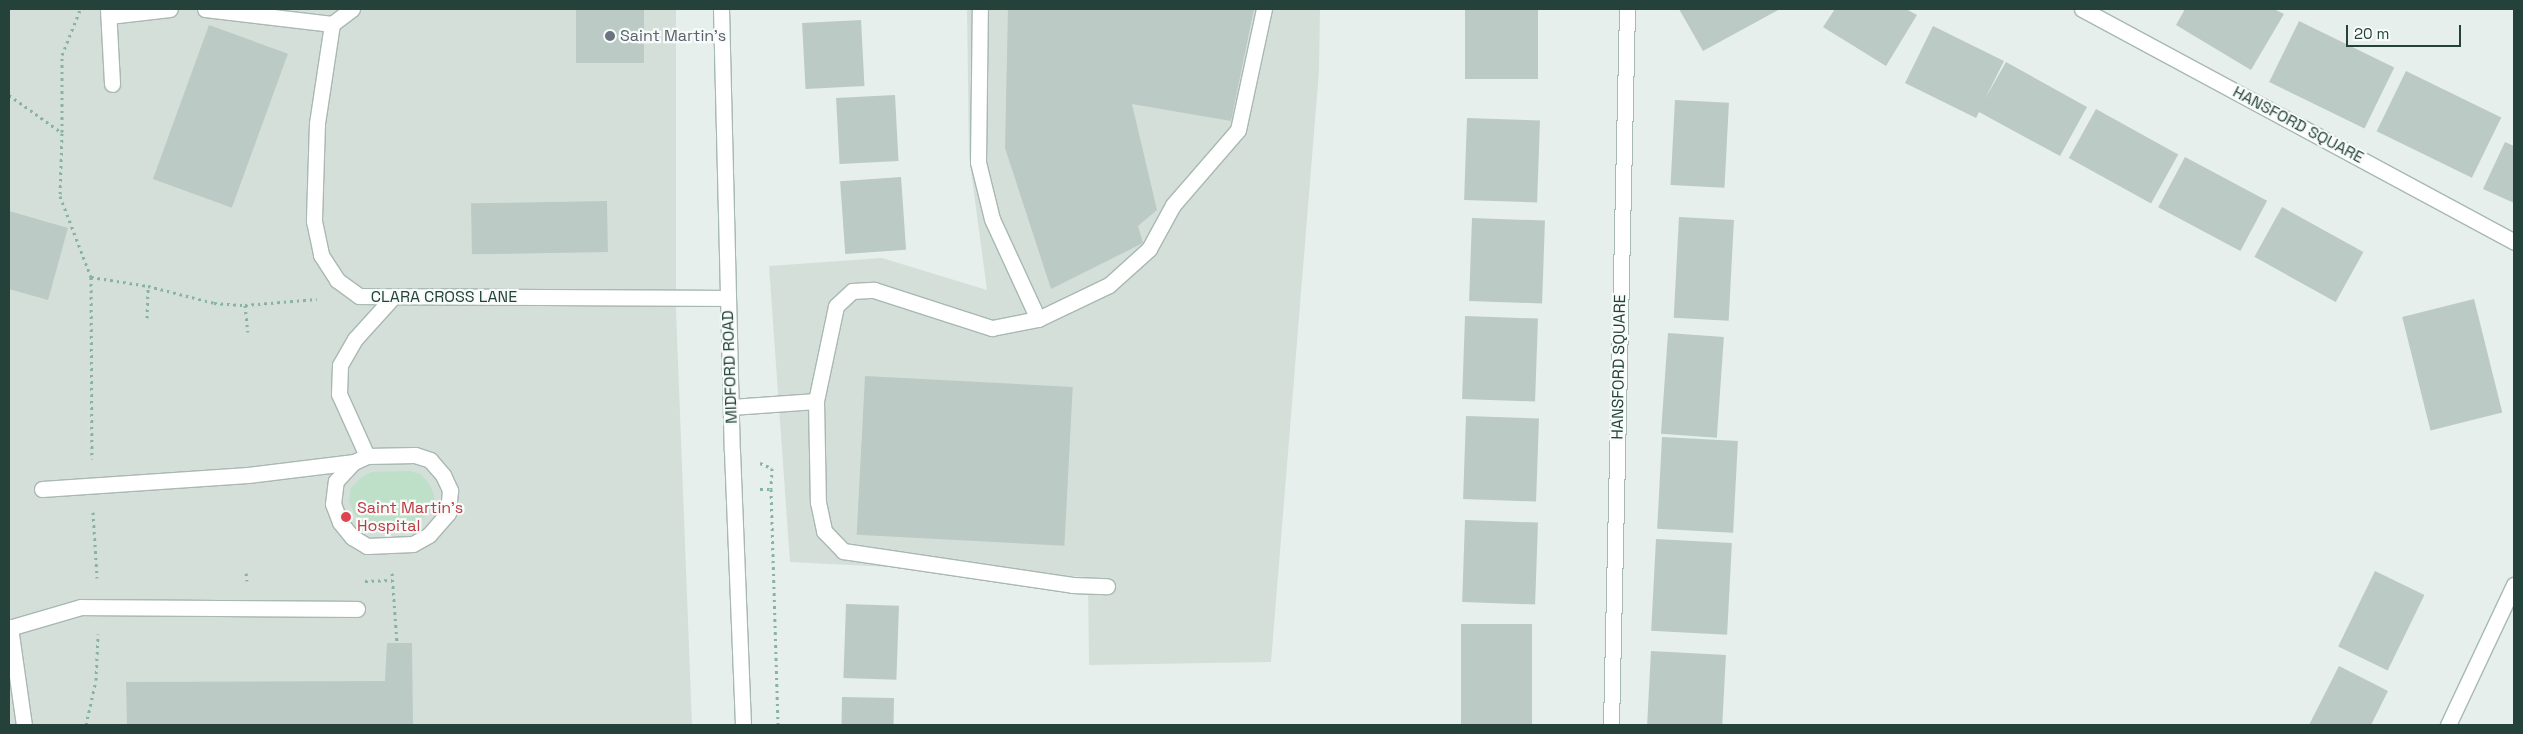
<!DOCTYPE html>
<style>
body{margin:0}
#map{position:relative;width:2523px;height:734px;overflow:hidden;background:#e6efeb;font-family:"Space Grotesk",sans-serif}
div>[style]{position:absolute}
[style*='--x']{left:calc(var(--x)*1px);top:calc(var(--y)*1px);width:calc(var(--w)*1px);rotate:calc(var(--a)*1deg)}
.built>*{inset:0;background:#d4dfda}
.green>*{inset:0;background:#bfe0c8}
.building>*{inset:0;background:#bbcac4;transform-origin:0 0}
.path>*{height:3px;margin-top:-1.5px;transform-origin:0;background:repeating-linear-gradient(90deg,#86b3a5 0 2.5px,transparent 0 6.5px)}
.roads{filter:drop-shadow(1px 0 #a8b8b2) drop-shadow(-1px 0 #a8b8b2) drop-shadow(0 1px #a8b8b2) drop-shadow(0 -1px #a8b8b2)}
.lane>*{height:15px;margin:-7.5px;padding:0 7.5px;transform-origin:7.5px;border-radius:7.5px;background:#fff}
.street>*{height:15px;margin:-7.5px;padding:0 7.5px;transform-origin:7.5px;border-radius:7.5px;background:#fff}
.secondary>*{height:15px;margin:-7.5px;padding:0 7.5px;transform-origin:7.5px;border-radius:7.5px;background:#fff}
.dots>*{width:14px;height:14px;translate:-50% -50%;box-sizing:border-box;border:2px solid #f7fbf9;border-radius:50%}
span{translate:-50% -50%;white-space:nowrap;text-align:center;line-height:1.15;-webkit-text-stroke:4.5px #f7fbf9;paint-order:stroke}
.worship-label{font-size:16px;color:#5b616d}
.left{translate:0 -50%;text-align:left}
.street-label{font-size:16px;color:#24423a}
.health-label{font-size:16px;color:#be3a42}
.frame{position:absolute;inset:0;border:10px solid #24423a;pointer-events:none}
.scale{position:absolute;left:2346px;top:25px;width:115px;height:22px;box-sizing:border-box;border:2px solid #24423a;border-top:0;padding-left:6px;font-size:15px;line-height:18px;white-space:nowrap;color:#24423a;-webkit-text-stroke:4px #f7fbf9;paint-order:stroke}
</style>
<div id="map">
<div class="built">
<i style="clip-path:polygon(9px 9px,676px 9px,676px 310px,692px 725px,9px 725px)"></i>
<i style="clip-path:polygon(967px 9px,1320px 9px,1319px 71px,1271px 662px,1089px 665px,1088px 577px,790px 562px,769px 266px,882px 258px,987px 290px,969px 156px)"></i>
</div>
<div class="green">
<i style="clip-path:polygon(410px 471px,420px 474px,428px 482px,434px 494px,434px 505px,427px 515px,408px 528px,372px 529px,364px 525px,354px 514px,349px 500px,351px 488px,362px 477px,371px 472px)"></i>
</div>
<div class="building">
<i style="left:576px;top:9px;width:68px;height:54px"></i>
<i style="clip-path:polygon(1008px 9px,1254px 9px,1231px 121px,1132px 104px,1157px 210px,1138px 226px,1143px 243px,1051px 289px,1005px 148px)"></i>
<i style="left:1465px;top:9px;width:73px;height:70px"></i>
<i style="clip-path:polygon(1679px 9px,1780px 9px,1703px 51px)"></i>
<i style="clip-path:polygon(1835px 9px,1906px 9px,1917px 15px,1886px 66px,1823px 27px)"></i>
<i style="clip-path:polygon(2185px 9px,2274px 9px,2284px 14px,2251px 70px,2176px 25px)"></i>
<i style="left:861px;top:20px;width:66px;height:59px;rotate:87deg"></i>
<i style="left:2299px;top:21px;width:106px;height:68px;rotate:26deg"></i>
<i style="left:209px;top:25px;width:84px;height:164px;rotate:20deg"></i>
<i style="clip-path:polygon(1933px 26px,2004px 61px,1985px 99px,2006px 62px,2087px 107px,2060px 156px,1979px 112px,1976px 118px,1905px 83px)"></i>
<i style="left:2406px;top:71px;width:106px;height:67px;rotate:26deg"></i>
<i style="left:895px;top:95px;width:66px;height:59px;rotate:87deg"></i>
<i style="left:1675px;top:100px;width:54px;height:85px;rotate:3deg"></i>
<i style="left:2096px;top:109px;width:94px;height:56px;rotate:29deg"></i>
<i style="left:1467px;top:118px;width:73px;height:82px;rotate:2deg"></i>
<i style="clip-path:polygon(2505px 142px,2514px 146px,2514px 203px,2483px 189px)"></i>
<i style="left:2185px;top:157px;width:93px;height:57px;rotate:28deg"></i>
<i style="left:901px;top:177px;width:73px;height:61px;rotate:86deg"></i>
<i style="left:607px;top:201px;width:51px;height:136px;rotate:89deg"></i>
<i style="left:2282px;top:207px;width:93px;height:57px;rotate:29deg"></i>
<i style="clip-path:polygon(9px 211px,68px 228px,48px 300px,9px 289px)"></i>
<i style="left:1679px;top:217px;width:55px;height:101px;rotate:3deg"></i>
<i style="left:1472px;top:218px;width:73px;height:83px;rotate:2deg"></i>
<i style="left:2474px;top:299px;width:117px;height:74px;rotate:76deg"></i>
<i style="left:1465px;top:316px;width:73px;height:83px;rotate:2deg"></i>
<i style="left:1668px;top:333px;width:56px;height:101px;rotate:4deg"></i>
<i style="left:865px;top:376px;width:208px;height:159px;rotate:3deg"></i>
<i style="left:1466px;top:416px;width:73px;height:83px;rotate:2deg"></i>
<i style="left:1662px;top:437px;width:76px;height:92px;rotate:3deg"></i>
<i style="left:1465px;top:520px;width:73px;height:82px;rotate:2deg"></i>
<i style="left:1656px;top:539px;width:76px;height:92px;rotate:3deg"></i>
<i style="left:2375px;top:571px;width:55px;height:84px;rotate:26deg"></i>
<i style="left:846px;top:604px;width:53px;height:74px;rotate:2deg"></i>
<i style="left:1461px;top:624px;width:71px;height:101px"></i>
<i style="clip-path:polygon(387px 643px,412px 643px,413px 725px,127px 725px,126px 682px,385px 681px)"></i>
<i style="left:1651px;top:651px;width:75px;height:74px;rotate:3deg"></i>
<i style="clip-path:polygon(2339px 666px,2388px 691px,2371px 725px,2309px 725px)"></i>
<i style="left:842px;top:697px;width:52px;height:28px;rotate:1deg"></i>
</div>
<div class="path">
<i style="--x:9;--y:95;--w:65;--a:35.6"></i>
<i style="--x:62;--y:133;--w:63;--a:91.8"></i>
<i style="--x:60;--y:196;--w:87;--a:69.1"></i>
<i style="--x:91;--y:277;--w:182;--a:89.7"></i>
<i style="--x:62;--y:132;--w:77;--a:-90"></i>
<i style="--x:62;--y:55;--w:48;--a:-68.2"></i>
<i style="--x:91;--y:277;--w:58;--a:9"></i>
<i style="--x:148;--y:286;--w:68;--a:14.4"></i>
<i style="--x:214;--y:303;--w:31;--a:4"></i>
<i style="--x:245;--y:305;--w:72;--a:-4.8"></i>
<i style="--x:245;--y:305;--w:27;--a:84"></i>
<i style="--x:147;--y:318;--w:32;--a:-88"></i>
<i style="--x:760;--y:463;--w:13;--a:23"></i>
<i style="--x:772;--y:468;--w:21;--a:93"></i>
<i style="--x:760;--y:489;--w:11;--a:0"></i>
<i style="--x:771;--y:489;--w:236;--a:88.3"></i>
<i style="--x:93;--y:512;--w:66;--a:86.5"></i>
<i style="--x:246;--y:573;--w:8;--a:83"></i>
<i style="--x:392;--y:573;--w:70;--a:85.9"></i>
<i style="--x:365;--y:581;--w:27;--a:-2"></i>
<i style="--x:86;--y:725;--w:46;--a:-77.5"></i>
<i style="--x:96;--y:680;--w:46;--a:-87.5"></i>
</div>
<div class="roads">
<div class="lane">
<i style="--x:108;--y:9;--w:75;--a:86.9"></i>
<i style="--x:205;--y:9;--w:128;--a:6.7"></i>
<i style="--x:332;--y:24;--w:100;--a:98.6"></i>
<i style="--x:317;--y:123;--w:98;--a:91.8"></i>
<i style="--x:314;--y:221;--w:35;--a:78"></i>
<i style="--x:321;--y:255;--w:30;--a:57"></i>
<i style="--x:337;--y:280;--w:27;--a:36"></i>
<i style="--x:359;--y:296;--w:369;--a:0.3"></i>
<i style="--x:109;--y:16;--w:61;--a:-6.5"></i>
<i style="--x:332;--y:24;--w:25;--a:-37"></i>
<i style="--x:1038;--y:319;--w:79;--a:-25.6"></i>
<i style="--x:1109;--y:285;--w:54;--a:-42"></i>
<i style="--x:1149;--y:249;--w:50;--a:-61.4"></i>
<i style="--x:1173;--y:205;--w:99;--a:-49.1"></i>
<i style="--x:1238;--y:130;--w:124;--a:-77.9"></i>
<i style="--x:816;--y:401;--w:101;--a:88.9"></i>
<i style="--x:818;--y:502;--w:30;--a:78"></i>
<i style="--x:824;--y:531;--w:28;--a:46"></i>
<i style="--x:843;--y:551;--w:232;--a:8.4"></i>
<i style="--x:1072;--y:585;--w:35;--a:2"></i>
<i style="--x:731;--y:407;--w:85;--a:-4"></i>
<i style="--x:816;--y:401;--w:97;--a:-78.1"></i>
<i style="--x:836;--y:306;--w:22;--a:-43"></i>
<i style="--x:852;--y:291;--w:22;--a:-3"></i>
<i style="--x:874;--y:290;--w:124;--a:17.9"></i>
<i style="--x:992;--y:328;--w:47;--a:-11.1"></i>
<i style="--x:1038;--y:319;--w:110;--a:-114.7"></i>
<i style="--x:992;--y:219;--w:59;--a:-103.8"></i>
<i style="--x:978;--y:162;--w:153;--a:-89.3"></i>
<i style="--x:415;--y:455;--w:16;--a:18"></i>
<i style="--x:430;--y:460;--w:20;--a:49"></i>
<i style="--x:443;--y:475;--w:17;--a:65"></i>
<i style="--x:450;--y:490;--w:23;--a:95"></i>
<i style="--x:448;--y:513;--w:29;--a:131"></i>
<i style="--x:429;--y:535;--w:18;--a:151"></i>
<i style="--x:413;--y:544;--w:46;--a:177.5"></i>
<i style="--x:367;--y:546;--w:17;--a:-149"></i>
<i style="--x:352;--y:537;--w:19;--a:-129"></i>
<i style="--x:340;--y:522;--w:19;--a:-111"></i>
<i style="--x:333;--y:504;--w:23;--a:-83"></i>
<i style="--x:336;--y:481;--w:26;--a:-47"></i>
<i style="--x:354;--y:462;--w:14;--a:-25"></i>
<i style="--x:367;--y:456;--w:48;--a:-1.2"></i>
<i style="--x:367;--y:456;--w:68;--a:-114.3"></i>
<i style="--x:339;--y:394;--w:29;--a:-88"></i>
<i style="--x:340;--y:365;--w:30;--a:-60"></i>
<i style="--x:355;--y:339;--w:55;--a:-47.9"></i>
<i style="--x:42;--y:489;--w:206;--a:-3.9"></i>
<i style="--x:248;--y:475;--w:107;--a:-7"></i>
<i style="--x:10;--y:627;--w:99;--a:81.9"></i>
<i style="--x:9;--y:628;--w:75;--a:-16.3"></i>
<i style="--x:81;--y:607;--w:276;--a:0.4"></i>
</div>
<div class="street">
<i style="--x:2082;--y:9;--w:491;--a:28.3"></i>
<i style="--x:1611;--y:725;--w:716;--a:-88.72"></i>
<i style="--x:2448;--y:725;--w:155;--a:-64.8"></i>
</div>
<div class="secondary">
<i style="--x:721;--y:9;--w:442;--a:88.6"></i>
<i style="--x:732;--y:451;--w:274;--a:87.7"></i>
</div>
</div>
<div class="dots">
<i style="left:610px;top:36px;background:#6b7280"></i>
<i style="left:346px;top:517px;background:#e0444e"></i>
</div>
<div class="worship-label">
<span class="left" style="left:620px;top:36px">Saint Martin's</span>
</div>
<div class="street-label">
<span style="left:2298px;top:125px;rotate:28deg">HANSFORD SQUARE</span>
<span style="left:444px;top:297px">CLARA CROSS LANE</span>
<span style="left:730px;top:367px;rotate:-92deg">MIDFORD ROAD</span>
<span style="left:1619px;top:367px;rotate:-89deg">HANSFORD SQUARE</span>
</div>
<div class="health-label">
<span class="left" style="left:357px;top:517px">Saint Martin's<br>Hospital</span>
</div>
<div class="frame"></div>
<div class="scale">20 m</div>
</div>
